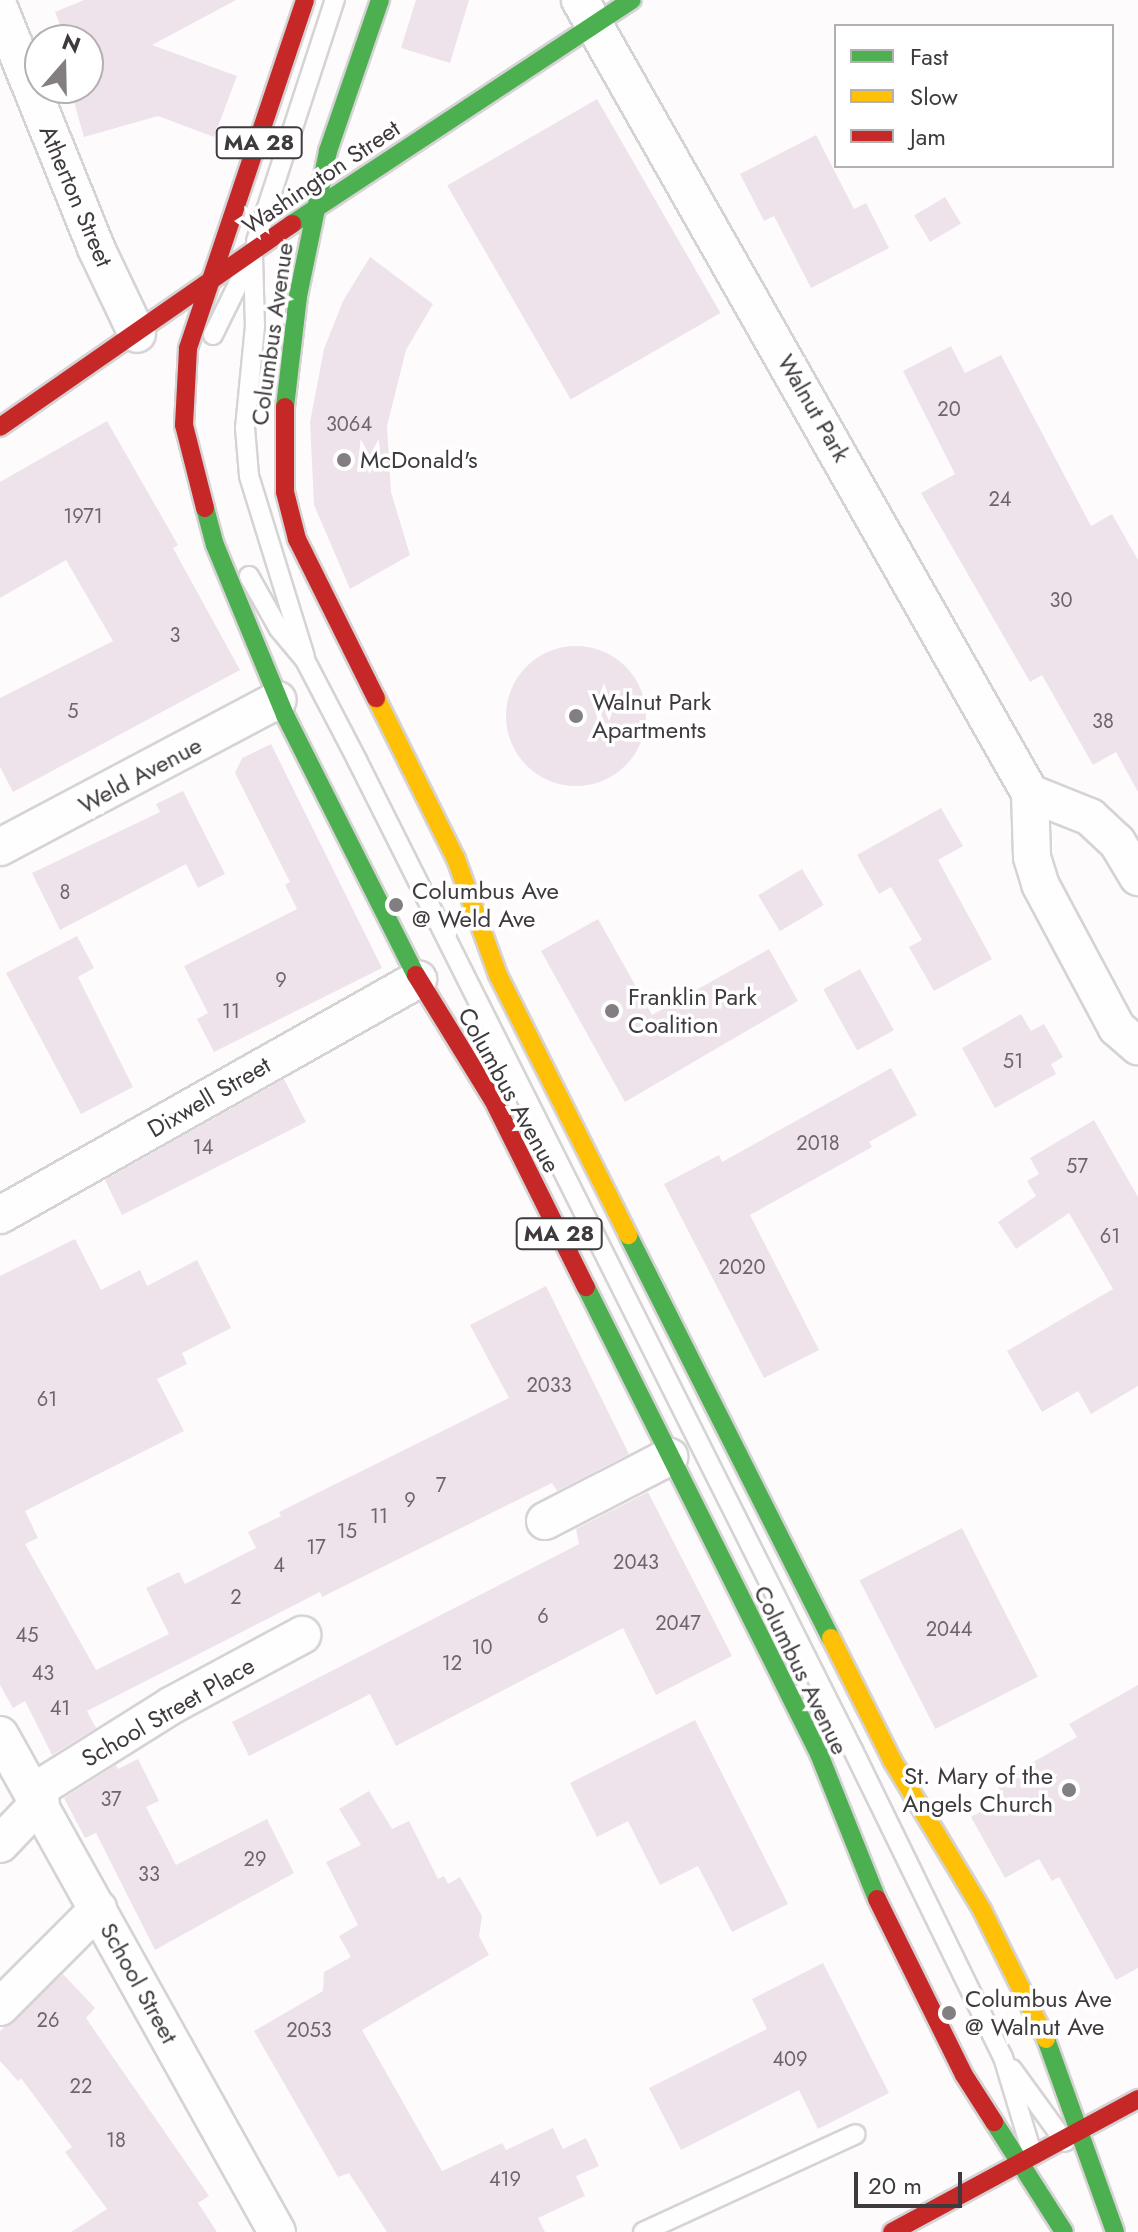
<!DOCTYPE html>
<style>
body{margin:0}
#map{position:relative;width:1138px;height:2232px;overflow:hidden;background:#fefbfd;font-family:Jost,sans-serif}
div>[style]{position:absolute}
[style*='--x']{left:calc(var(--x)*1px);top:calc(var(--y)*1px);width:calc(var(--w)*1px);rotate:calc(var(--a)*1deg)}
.building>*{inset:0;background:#eee3eb;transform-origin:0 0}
.round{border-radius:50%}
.roads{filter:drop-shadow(2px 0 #d6d3d5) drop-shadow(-2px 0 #d6d3d5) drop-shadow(0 2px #d6d3d5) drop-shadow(0 -2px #d6d3d5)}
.lane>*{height:18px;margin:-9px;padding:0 9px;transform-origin:9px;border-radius:9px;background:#fffeff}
.street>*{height:36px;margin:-18px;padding:0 18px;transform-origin:18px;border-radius:18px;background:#fffeff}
.fast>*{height:18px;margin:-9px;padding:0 9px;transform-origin:9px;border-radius:9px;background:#4caf50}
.slow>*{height:18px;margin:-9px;padding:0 9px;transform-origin:9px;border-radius:9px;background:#ffc107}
.jam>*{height:18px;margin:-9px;padding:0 9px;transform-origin:9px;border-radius:9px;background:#c62828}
.dots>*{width:22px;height:22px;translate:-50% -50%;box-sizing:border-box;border:4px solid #fff;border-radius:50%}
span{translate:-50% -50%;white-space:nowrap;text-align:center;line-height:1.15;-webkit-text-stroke:7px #fff;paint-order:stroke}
.number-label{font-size:20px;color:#6c666b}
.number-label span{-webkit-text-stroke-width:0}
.shield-label span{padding:2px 6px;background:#fff;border:2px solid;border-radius:6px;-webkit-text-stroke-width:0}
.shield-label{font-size:22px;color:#3f3a3e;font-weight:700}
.street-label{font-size:24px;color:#3f3a3e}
.poi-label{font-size:24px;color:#3f3a3e}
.left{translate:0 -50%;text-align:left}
.right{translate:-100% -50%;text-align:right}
.legend{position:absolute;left:834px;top:24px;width:280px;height:144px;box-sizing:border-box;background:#fff;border:2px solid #b2b0b2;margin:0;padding:10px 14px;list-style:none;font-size:24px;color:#3f3a3e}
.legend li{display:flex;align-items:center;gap:16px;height:40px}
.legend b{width:40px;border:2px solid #b2b0b2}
.north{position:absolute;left:24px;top:24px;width:80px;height:80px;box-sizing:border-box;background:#fff;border:2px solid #b2b0b2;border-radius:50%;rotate:20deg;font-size:22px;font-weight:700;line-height:32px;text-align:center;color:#3f3a3e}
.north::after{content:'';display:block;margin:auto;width:28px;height:36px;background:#827e81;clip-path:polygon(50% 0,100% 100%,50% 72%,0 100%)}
.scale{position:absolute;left:854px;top:2172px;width:108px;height:36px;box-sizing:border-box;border:4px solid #3f3a3e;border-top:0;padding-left:10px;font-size:24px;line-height:28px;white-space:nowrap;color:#3f3a3e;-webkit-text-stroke:6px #fff;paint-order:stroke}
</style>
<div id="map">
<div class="building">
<i style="clip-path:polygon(84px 0,236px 0,152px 45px,237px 76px,214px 137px,158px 116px,84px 137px,70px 88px,88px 88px,88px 40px,66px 40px,55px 12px)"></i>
<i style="clip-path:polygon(416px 0,469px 0,450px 63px,401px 48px)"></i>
<i style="left:597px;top:99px;width:247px;height:173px;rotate:60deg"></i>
<i style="clip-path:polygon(816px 135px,854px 209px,866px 203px,889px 248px,811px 288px,774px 216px,764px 221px,740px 174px)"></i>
<i style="left:945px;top:197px;width:31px;height:36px;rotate:59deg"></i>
<i style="clip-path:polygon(370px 257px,433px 304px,406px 350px,387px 426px,391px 492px,410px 555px,350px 589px,314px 505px,310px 422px,324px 349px,343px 301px)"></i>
<i style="clip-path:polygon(951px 346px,965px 373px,1001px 355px,1091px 526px,1112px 514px,1138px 560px,1138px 792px,1116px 752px,1093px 765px,1042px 675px,1030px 682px,921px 493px,955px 474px,903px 371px)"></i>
<i style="clip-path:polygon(107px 421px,178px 545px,173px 548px,240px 670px,13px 792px,0 767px,0 698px,113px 641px,66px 560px,0 598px,0 482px)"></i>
<i class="round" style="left:506px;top:646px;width:140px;height:140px"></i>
<i style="clip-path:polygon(271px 744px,382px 968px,214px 1052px,197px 1019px,208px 1013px,184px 966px,297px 909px,285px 885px,290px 882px,235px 773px,242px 758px)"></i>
<i style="clip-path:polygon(183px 791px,225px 874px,198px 888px,186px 864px,60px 930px,32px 873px,160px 812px,156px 804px)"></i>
<i style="clip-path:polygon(941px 808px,963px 846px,938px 860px,992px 959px,934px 991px,909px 947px,922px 940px,891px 887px,879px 894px,857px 855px)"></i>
<i style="left:802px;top:869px;width:42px;height:51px;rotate:59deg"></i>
<i style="clip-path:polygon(598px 919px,652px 1015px,769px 949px,798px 1001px,625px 1102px,541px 951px)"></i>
<i style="clip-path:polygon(77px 936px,94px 968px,78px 977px,133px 1087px,81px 1114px,6px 973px)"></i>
<i style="left:860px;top:969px;width:70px;height:42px;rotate:61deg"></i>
<i style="clip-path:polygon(1021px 1014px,1031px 1031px,1044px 1024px,1063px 1057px,1051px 1064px,1056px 1074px,995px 1108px,962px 1048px)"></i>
<i style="clip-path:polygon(891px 1068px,917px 1115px,869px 1142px,872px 1147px,750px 1215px,819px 1350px,764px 1378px,664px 1184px,719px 1155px,722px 1162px)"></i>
<i style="clip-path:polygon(284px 1079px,306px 1122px,122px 1215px,105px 1180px)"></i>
<i style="clip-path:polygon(1094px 1120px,1138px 1197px,1138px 1386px,1091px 1414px,1078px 1391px,1042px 1412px,1007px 1351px,1113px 1289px,1069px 1213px,1016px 1249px,998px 1222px,1036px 1196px,1027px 1181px,1039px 1174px,1030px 1158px)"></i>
<i style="clip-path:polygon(75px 1239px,101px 1290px,140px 1270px,147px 1286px,197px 1260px,231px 1328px,182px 1353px,187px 1364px,157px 1379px,184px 1431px,25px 1511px,38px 1538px,25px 1544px,96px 1670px,169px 1634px,146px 1588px,179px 1572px,185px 1584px,256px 1548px,248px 1532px,281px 1516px,279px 1512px,509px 1398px,470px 1325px,546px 1286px,629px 1454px,557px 1491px,552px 1483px,322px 1597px,320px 1592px,87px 1711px,96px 1728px,52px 1755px,25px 1701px,13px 1708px,0 1685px,0 1276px)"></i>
<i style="clip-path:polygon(648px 1492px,732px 1656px,656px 1695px,623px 1628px,396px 1746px,370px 1694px,249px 1756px,232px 1722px,579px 1544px,576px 1529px)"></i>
<i style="left:962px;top:1528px;width:167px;height:115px;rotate:63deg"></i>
<i style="clip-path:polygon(1138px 1685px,1138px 1968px,1116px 1980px,1059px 1877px,1052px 1881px,1039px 1859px,1005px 1878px,971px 1817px,1005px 1798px,996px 1783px,1077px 1737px,1069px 1724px)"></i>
<i style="clip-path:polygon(695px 1720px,788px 1904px,732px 1932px,698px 1866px,660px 1885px,628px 1821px,597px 1837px,570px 1783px)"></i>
<i style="clip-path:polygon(138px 1759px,159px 1801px,146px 1807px,176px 1865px,267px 1819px,294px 1873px,155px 1950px,96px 1833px,85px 1838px,64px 1798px,116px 1765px,118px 1769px)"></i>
<i style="clip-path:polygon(369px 1791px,392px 1829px,409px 1821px,438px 1879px,444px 1876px,448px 1884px,460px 1877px,482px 1916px,479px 1936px,489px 1955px,362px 2030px,442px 2171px,502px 2143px,506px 2150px,553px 2128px,563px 2149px,586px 2138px,599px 2166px,576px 2176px,585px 2196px,538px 2218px,545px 2232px,387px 2232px,349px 2173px,338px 2177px,254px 2031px,323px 1991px,324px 1972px,351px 1957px,339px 1936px,358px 1925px,326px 1862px,361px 1845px,339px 1809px)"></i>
<i style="clip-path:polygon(823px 1963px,889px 2093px,818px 2129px,799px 2090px,681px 2150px,649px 2088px,767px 2029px,752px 1999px)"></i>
<i style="clip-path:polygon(63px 1974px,95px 2008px,86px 2018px,209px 2196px,198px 2203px,217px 2232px,71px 2232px,107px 2209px,65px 2152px,72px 2147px,21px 2078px,18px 2081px,0 2061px,0 2031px)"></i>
</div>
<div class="roads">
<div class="lane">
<i style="--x:256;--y:241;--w:254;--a:-71.9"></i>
<i style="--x:253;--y:256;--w:70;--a:88.4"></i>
<i style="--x:255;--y:326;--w:102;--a:95.6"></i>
<i style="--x:245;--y:428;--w:48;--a:85.2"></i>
<i style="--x:249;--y:476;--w:189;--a:72.8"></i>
<i style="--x:213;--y:335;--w:70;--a:-63.8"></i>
<i style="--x:249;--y:576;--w:61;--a:60.5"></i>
<i style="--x:279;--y:629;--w:40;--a:50"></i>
<i style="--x:305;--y:660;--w:113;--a:62.5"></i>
<i style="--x:357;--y:760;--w:1107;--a:63.39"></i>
<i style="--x:853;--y:1750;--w:342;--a:64"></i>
<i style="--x:1003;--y:2057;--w:100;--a:73.2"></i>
<i style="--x:1012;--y:2069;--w:90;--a:54"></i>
<i style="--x:643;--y:2232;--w:234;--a:-24.7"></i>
</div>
<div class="street">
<i style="--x:580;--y:0;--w:912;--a:60.43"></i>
<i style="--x:1030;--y:793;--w:64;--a:88.2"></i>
<i style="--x:1032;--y:857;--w:28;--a:73"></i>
<i style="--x:1040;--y:884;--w:163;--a:61.9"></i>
<i style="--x:1117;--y:1028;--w:28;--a:41"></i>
<i style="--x:0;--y:10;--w:257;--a:68"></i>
<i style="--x:96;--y:248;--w:95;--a:64.5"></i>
<i style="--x:1030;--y:793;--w:65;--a:21.8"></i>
<i style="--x:1090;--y:817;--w:37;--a:43"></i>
<i style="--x:1117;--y:842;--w:41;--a:59"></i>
<i style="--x:0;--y:847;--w:314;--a:-27.9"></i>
<i style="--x:0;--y:1215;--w:480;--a:-29.4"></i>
<i style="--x:545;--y:1521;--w:140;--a:-27.3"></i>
<i style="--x:0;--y:1735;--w:569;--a:60.87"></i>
<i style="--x:35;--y:1791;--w:162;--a:-32.1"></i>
<i style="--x:172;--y:1705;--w:148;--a:-28.3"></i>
<i style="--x:0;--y:1844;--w:59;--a:-46.4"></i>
<i style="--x:0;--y:2007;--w:139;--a:-45"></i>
</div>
<div class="fast">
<i style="--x:292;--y:224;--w:407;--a:-33.4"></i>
<i style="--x:285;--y:407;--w:112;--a:-83.3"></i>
<i style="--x:298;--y:296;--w:148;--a:-78.3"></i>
<i style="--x:328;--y:151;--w:160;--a:-71"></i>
<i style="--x:205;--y:508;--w:38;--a:75"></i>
<i style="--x:215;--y:545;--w:184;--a:67.6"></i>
<i style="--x:285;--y:715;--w:291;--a:63.3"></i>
<i style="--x:628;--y:1235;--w:451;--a:63.3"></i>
<i style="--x:586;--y:1287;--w:522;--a:63.48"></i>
<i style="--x:819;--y:1754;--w:156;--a:68.2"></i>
<i style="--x:1046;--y:2039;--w:205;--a:70.3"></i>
<i style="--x:994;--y:2122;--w:130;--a:57.5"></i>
</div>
<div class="slow">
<i style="--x:376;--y:698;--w:180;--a:63.6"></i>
<i style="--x:456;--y:859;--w:123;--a:70.1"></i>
<i style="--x:498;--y:975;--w:291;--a:63.4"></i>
<i style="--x:831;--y:1638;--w:136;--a:63.4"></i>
<i style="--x:892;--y:1760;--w:175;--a:59"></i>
<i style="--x:982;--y:1910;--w:144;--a:63.6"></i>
</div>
<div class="jam">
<i style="--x:285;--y:407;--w:85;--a:90"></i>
<i style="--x:285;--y:492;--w:49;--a:75.7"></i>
<i style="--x:297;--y:539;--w:178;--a:63.6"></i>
<i style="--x:0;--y:427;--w:356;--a:-34.8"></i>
<i style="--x:205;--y:508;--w:86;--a:-104.2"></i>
<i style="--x:184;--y:425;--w:77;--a:-87"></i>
<i style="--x:188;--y:348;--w:367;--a:-71.4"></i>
<i style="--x:416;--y:975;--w:147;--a:58.4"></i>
<i style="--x:493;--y:1100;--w:209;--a:63.6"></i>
<i style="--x:877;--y:1899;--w:196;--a:63.7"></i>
<i style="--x:964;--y:2075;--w:56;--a:57.4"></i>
<i style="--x:892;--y:2232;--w:280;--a:-28.4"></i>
</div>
</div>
<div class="dots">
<i style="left:344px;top:460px;background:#827e81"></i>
<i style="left:576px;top:716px;background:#827e81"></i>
<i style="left:396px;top:905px;background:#827e81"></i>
<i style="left:612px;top:1011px;background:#827e81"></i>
<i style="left:1069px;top:1790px;background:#827e81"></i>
<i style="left:949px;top:2013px;background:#827e81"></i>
</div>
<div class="number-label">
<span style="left:949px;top:409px">20</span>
<span style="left:349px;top:424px">3064</span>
<span style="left:1000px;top:499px">24</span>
<span style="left:83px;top:516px">1971</span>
<span style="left:1061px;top:600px">30</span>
<span style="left:175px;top:635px">3</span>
<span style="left:73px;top:711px">5</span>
<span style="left:1103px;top:721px">38</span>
<span style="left:65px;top:892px">8</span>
<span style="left:281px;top:980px">9</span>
<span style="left:231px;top:1011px">11</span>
<span style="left:1013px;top:1061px">51</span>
<span style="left:818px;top:1143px">2018</span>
<span style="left:203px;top:1147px">14</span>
<span style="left:1077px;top:1166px">57</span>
<span style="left:1110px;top:1236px">61</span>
<span style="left:742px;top:1267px">2020</span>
<span style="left:549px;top:1385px">2033</span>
<span style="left:47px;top:1399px">61</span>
<span style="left:441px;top:1485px">7</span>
<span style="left:410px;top:1500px">9</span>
<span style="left:379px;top:1516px">11</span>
<span style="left:347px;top:1531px">15</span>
<span style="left:316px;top:1547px">17</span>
<span style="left:636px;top:1562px">2043</span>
<span style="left:279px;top:1565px">4</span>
<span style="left:236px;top:1597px">2</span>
<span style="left:543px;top:1616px">6</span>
<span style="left:678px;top:1623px">2047</span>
<span style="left:949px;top:1629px">2044</span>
<span style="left:27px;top:1635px">45</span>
<span style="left:482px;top:1647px">10</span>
<span style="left:452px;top:1663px">12</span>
<span style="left:43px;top:1673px">43</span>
<span style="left:60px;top:1708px">41</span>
<span style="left:111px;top:1799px">37</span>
<span style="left:255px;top:1859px">29</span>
<span style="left:149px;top:1874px">33</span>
<span style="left:48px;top:2020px">26</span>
<span style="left:309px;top:2030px">2053</span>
<span style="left:790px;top:2059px">409</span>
<span style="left:81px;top:2086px">22</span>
<span style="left:116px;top:2140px">18</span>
<span style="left:505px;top:2179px">419</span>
</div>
<div class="shield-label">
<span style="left:259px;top:143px">MA 28</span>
<span style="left:559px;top:1234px">MA 28</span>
</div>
<div class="street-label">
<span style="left:321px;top:177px;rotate:-34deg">Washington Street</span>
<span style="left:76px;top:196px;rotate:67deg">Atherton Street</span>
<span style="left:272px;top:334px;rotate:-82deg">Columbus Avenue</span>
<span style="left:814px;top:408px;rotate:60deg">Walnut Park</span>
<span style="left:140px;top:775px;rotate:-28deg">Weld Avenue</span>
<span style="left:509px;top:1090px;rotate:61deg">Columbus Avenue</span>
<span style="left:209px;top:1097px;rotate:-30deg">Dixwell Street</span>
<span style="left:801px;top:1670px;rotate:64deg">Columbus Avenue</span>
<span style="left:168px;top:1712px;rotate:-30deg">School Street Place</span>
<span style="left:139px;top:1983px;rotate:61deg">School Street</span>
</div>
<div class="poi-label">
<span class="left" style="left:360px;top:460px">McDonald's</span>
<span class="left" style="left:592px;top:716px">Walnut Park<br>Apartments</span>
<span class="left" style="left:412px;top:905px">Columbus Ave<br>@ Weld Ave</span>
<span class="left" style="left:628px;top:1011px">Franklin Park<br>Coalition</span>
<span class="right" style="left:1053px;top:1790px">St. Mary of the<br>Angels Church</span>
<span class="left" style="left:965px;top:2013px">Columbus Ave<br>@ Walnut Ave</span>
</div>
<ul class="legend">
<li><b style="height:10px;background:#4caf50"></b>Fast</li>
<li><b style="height:10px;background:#ffc107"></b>Slow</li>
<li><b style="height:10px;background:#c62828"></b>Jam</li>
</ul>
<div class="north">N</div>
<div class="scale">20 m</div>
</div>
